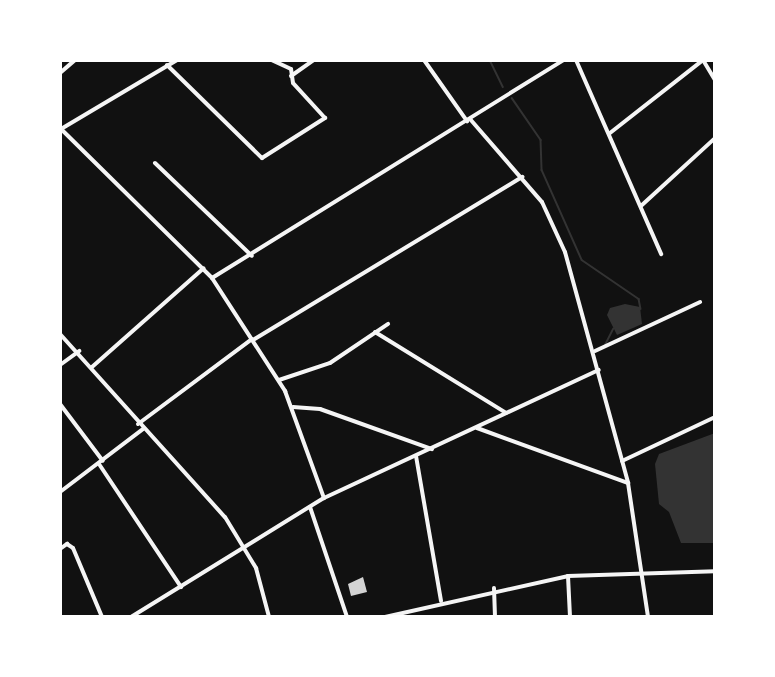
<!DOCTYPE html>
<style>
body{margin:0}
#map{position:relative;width:775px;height:677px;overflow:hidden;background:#111;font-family:Mulish,sans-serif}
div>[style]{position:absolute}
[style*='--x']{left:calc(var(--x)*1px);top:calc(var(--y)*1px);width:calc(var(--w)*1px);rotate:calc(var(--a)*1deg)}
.water>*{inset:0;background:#333}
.stream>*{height:1.5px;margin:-0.75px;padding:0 0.75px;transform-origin:0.75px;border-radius:0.75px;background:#333}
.building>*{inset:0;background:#d3d3d3}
.minor>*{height:4px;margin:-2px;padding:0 2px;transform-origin:2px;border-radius:2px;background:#f5f5f5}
span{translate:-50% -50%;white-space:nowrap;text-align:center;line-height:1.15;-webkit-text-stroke:4.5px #fff;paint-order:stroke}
.frame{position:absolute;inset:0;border:62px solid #fff;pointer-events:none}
</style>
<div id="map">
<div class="water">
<i style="clip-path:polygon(625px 304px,640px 307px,642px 324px,617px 335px,607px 315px,610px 308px)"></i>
<i style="clip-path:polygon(715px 433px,715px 543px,681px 543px,669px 512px,659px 504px,655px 464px,659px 454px)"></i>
</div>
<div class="stream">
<i style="--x:490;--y:60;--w:30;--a:64"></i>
<i style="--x:512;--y:98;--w:51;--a:55.4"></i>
<i style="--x:541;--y:140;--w:30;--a:88"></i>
<i style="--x:542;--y:170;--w:98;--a:66"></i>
<i style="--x:582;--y:260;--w:69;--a:34.4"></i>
<i style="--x:639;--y:299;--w:10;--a:79"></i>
<i style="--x:605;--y:345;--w:18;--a:-63"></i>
</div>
<div class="building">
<i style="clip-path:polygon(363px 577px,367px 592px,351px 596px,348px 584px)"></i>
</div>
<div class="minor">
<i style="--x:424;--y:60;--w:75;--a:54.8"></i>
<i style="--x:576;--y:60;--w:212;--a:66.3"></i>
<i style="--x:703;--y:60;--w:23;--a:59"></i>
<i style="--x:167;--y:65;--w:133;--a:44.4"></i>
<i style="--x:262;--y:158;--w:75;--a:-32.4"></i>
<i style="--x:325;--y:118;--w:47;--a:-132.4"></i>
<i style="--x:293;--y:83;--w:14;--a:-98"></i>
<i style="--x:291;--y:69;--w:21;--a:-155"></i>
<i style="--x:60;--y:73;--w:20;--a:-41"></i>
<i style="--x:291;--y:76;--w:28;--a:-35"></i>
<i style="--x:470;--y:119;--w:110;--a:49.1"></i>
<i style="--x:542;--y:202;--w:55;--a:65.3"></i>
<i style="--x:565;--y:252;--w:239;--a:74.7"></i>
<i style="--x:628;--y:483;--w:135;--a:81.5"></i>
<i style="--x:60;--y:128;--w:214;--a:44.6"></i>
<i style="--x:212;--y:278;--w:135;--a:57.1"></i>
<i style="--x:285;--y:391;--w:114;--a:70"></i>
<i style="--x:61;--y:129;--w:135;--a:-30.7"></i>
<i style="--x:610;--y:133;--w:118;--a:-38.1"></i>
<i style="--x:155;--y:163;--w:134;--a:43.8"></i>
<i style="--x:642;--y:205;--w:99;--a:-42.5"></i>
<i style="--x:212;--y:278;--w:414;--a:-31.8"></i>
<i style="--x:375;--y:332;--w:154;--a:31.7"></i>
<i style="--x:60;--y:334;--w:246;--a:48"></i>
<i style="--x:225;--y:517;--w:60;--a:58.7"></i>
<i style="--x:256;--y:568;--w:51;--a:75.1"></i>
<i style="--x:253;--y:340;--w:315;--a:-31.2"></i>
<i style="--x:595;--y:351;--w:116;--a:-25"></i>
<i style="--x:60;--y:365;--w:24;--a:-36"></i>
<i style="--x:92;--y:367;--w:149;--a:-41.5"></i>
<i style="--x:279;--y:380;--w:54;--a:-18.4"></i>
<i style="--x:330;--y:363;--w:70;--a:-33.9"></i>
<i style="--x:60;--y:404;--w:71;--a:53"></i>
<i style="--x:293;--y:407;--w:27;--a:4"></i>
<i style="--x:320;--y:409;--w:119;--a:19.7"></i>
<i style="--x:138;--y:424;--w:142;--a:-36.7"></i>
<i style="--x:477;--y:428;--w:161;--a:20"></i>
<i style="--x:416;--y:456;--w:147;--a:80.2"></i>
<i style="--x:622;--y:461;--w:103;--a:-25.3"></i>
<i style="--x:99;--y:464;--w:148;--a:56.3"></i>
<i style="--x:60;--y:492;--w:104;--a:-37.2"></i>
<i style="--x:310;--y:507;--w:116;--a:71.4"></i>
<i style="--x:60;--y:549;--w:9;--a:-36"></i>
<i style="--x:67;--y:544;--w:7;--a:34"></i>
<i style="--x:73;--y:548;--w:75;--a:67.2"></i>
<i style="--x:568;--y:576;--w:41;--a:87.2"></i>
<i style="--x:494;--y:588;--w:29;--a:88"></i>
<i style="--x:131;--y:617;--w:227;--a:-31.7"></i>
<i style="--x:324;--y:498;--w:303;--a:-25"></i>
<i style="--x:385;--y:617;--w:188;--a:-12.6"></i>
<i style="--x:568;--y:576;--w:147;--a:-1.9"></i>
</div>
<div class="frame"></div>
</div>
